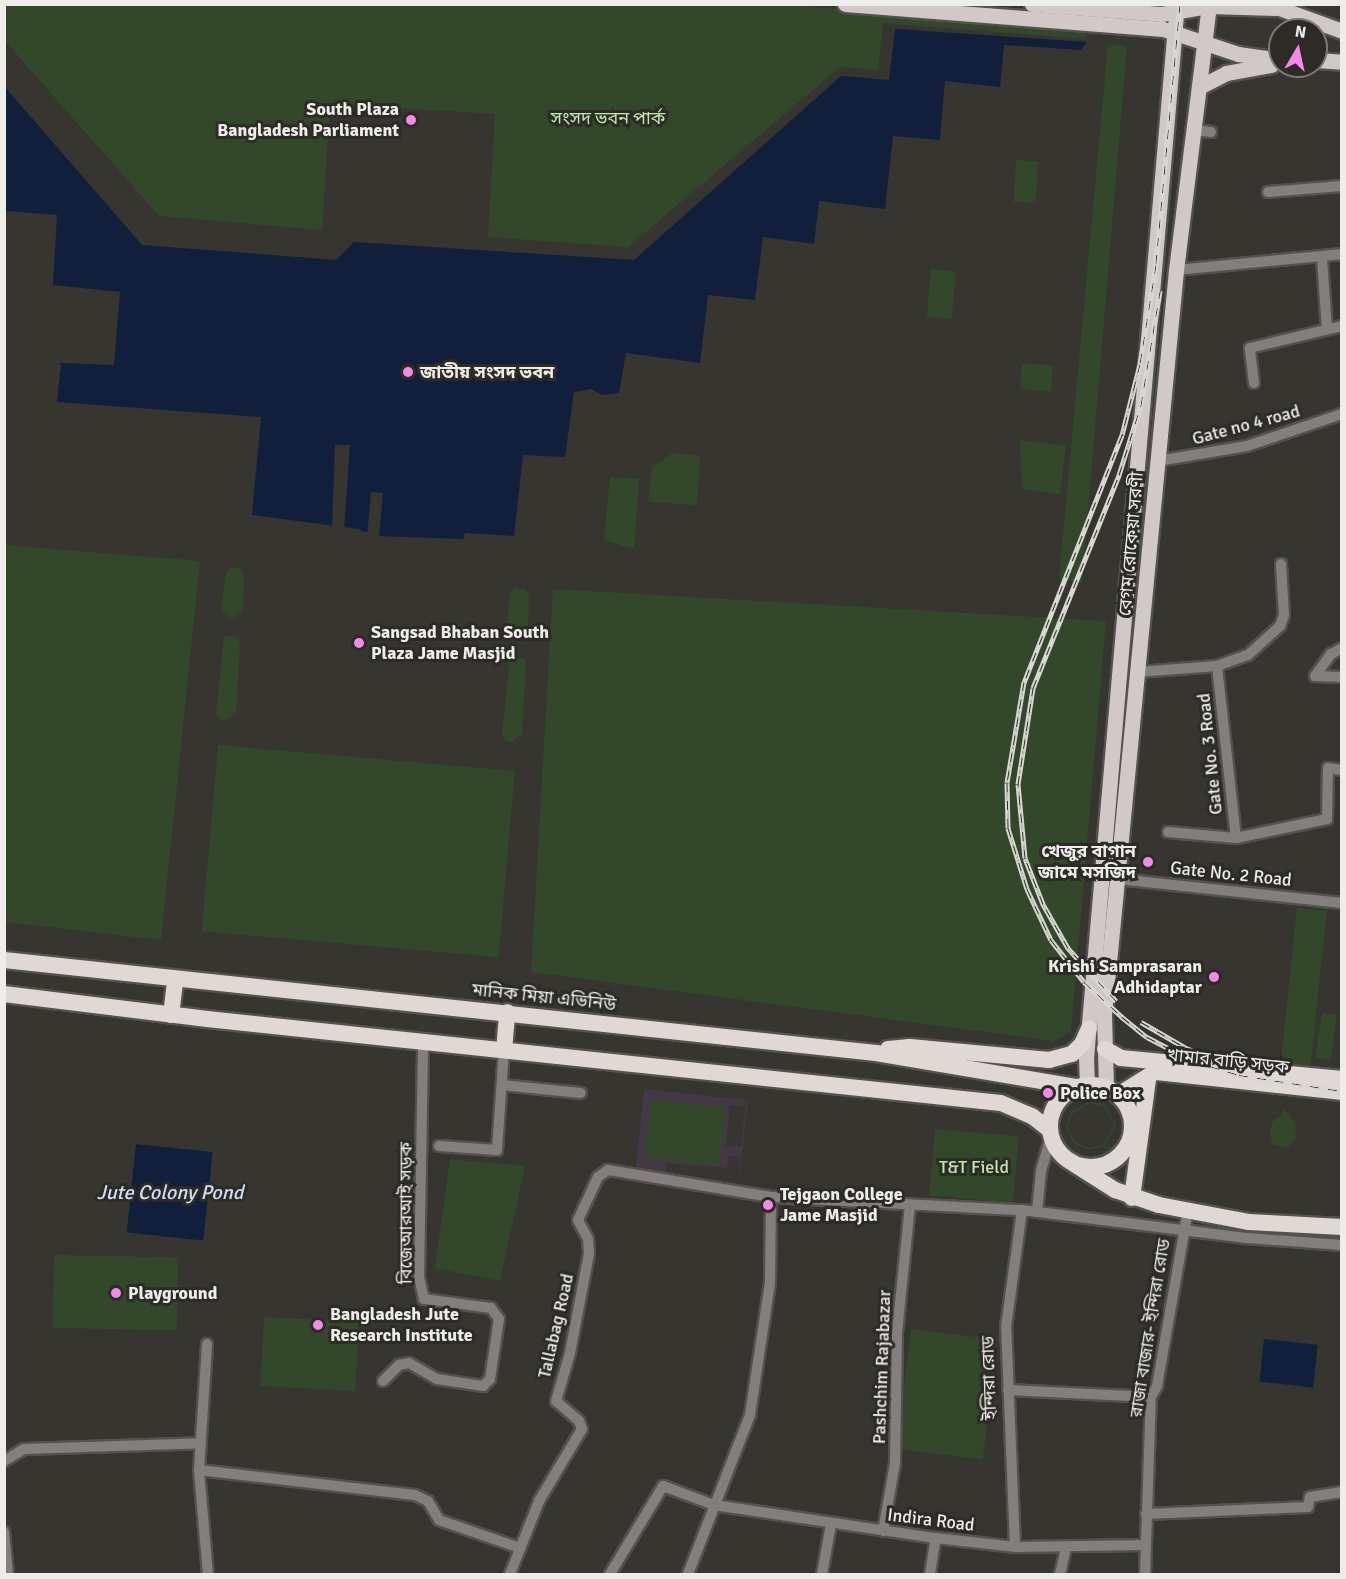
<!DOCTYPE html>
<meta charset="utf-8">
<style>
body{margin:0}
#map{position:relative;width:1346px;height:1579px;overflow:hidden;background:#36352f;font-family:Signika,"Noto Sans Bengali",sans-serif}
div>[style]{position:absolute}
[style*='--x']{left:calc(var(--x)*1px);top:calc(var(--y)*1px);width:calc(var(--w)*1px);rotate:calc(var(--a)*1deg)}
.education>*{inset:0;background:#443746}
.green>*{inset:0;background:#33482a;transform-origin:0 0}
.water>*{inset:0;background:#111f3d;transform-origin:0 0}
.pier>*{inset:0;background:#36352f;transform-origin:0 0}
.roads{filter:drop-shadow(2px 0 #53524d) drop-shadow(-2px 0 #53524d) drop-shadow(0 2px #53524d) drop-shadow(0 -2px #53524d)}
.minor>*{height:10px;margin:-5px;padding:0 5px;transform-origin:5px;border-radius:5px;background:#837f7e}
.primary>*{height:15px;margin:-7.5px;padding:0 7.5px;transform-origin:7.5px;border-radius:7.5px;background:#d0c9c7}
.trunk>*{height:16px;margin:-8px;padding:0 8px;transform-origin:8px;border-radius:8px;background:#e0d8d5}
.trunk>.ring{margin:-8px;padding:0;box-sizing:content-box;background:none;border:16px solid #e0d8d5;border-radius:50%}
.rail>*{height:5px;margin-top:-2.5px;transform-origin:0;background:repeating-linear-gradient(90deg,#2c2b25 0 9px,#d8d7d2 0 18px);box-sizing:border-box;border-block:2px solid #d8d7d2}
.dots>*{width:16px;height:16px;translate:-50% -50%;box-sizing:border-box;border:3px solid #2c2b25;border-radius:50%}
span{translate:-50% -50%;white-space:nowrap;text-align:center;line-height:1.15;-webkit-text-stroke:6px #2c2b25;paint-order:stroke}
.poi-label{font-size:18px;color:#eeede9;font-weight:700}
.right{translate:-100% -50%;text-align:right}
.left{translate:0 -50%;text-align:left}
.park-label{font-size:18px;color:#bee8ad}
.street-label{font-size:18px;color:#eeede9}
.water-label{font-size:20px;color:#d1def6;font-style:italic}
.frame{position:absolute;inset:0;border:6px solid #eeede9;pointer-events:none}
.north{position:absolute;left:1268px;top:18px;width:60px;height:60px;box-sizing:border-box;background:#2c2b25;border:2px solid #7a7973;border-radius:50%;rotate:9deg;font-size:16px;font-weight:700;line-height:24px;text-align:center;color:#eeede9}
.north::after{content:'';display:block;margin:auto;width:21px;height:27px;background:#f788eb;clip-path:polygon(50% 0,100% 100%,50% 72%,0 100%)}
</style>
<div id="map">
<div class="education">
<i style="clip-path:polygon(evenodd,644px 1089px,748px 1100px,738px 1188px,635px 1177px,644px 1089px,730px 1105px,745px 1107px,741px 1147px,726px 1146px,730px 1105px,644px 1089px,729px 1156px,740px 1157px,738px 1184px,665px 1178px,666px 1163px,727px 1168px,729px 1156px)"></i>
</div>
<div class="green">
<i style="clip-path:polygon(777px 4px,1087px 30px,1086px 39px,883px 23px,878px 70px,840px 67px,628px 247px,488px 237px,495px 114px,330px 104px,322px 230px,159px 216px,5px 41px,4px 5px)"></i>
<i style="clip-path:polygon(1108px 44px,1127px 46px,1082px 583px,1059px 579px)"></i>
<i style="left:1016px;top:160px;width:22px;height:42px;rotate:3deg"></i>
<i style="left:931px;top:269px;width:25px;height:48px;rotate:5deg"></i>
<i style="left:1022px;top:363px;width:31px;height:26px;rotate:4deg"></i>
<i style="clip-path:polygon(1020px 440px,1066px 446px,1060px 494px,1022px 489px)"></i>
<i style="clip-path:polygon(673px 453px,700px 456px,697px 505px,648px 502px,652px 467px)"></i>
<i style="clip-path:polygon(610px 477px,639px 479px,634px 549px,604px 540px)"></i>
<i style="clip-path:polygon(5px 545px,200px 561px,161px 940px,5px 922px)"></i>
<i style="clip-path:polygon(231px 567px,240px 568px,244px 574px,243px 610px,232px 621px,221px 610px,226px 573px)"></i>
<i style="clip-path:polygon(515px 587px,525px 589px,529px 595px,528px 630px,517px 641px,506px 631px,510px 593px)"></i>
<i style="clip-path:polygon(553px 589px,1106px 621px,1071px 1031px,1054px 1041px,531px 972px)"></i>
<i style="clip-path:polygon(224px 636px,234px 636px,240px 642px,236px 714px,226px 721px,219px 719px,216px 712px)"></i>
<i style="clip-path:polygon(510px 657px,524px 658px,526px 663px,522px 734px,512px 742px,505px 740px,502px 733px)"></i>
<i style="left:218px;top:745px;width:298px;height:187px;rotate:5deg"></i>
<i style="left:1297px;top:908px;width:30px;height:160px;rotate:6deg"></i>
<i style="left:1322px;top:1013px;width:15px;height:45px;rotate:8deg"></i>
<i style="left:650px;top:1100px;width:75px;height:59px;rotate:5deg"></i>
<i style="clip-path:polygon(evenodd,1090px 1101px,1105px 1105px,1116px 1125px,1105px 1146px,1089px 1150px,1074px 1144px,1066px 1129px,1070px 1112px,1090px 1101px,1090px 1103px,1104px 1107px,1114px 1125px,1104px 1144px,1089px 1148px,1075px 1142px,1068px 1128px,1072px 1114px,1090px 1103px)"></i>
<i style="clip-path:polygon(1283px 1109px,1296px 1123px,1295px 1140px,1288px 1148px,1273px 1145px,1270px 1134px,1272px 1122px,1282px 1115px)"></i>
<i style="left:935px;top:1129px;width:84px;height:67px;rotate:5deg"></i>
<i style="clip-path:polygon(450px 1159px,525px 1166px,500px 1281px,435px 1268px)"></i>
<i style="left:54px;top:1255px;width:124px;height:73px;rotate:1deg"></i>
<i style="left:264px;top:1317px;width:95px;height:69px;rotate:3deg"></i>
<i style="left:911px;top:1329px;width:87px;height:121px;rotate:7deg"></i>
</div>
<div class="water">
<i style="clip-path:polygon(895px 29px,1087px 42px,1081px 50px,1004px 45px,1000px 87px,945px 81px,940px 140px,893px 136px,885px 209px,819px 201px,814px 244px,763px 237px,755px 300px,708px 295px,700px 363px,626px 353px,619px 393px,602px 395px,591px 389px,574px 392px,565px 457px,523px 455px,514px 536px,465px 533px,463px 539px,377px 536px,358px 529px,252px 515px,261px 417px,57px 402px,61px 363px,114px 365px,120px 292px,53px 285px,57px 215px,5px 211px,4px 86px,142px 245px,336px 260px,354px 242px,634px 260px,841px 76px,889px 80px)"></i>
<i style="left:136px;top:1144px;width:77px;height:89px;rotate:6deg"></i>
<i style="left:1264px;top:1339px;width:54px;height:43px;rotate:6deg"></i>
</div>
<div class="pier">
<i style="clip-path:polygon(335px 445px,350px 445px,344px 530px,332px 529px)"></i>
<i style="left:371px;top:492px;width:12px;height:43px;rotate:5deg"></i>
</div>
<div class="roads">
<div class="minor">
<i style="--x:1195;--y:130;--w:16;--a:7"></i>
<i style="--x:1268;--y:192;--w:74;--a:-4.6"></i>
<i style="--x:1322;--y:258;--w:71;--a:86"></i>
<i style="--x:1176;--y:270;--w:167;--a:-5.5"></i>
<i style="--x:1254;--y:383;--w:35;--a:-97"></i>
<i style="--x:1250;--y:348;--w:95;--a:-13.4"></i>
<i style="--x:1158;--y:461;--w:90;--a:-9.6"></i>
<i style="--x:1247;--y:446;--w:100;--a:-18.6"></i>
<i style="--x:1342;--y:648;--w:13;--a:151"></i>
<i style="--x:1331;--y:654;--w:27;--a:126"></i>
<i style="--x:1315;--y:676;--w:27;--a:2"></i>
<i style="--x:1217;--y:666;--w:33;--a:-20"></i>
<i style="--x:1248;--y:655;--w:43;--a:-42.2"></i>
<i style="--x:1280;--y:626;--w:12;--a:-70"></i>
<i style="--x:1284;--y:615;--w:51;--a:-93.4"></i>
<i style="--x:1138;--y:672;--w:79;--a:-4.3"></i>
<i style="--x:1217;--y:666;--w:173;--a:83.7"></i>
<i style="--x:1168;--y:832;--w:68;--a:5"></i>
<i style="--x:1236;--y:838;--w:93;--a:-11.8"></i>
<i style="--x:1327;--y:819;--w:51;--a:-88.9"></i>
<i style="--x:1328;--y:768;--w:14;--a:8"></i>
<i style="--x:1118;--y:879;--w:225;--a:6.1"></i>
<i style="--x:502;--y:1085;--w:79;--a:5.8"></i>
<i style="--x:439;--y:1146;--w:58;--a:3.9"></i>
<i style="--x:497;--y:1150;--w:100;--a:-86"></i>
<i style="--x:1037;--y:1212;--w:41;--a:-84.4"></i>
<i style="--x:1041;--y:1171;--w:36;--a:-74"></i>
<i style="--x:207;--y:1344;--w:126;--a:93.6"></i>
<i style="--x:199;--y:1470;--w:104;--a:85.1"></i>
<i style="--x:383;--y:1381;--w:23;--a:-45"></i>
<i style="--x:399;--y:1365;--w:10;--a:-11"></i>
<i style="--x:409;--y:1363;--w:32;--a:30"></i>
<i style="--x:437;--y:1379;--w:47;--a:8.7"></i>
<i style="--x:483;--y:1386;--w:10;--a:-45"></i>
<i style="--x:490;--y:1379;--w:61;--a:-81.5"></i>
<i style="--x:499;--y:1319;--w:14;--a:-126"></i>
<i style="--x:491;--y:1308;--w:68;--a:-172.3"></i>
<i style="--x:424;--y:1299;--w:22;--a:-103"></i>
<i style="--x:419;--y:1278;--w:235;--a:-89"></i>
<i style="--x:1008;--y:1390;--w:143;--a:2.8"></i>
<i style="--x:4;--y:1461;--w:23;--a:-31"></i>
<i style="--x:24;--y:1449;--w:177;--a:-1.9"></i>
<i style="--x:199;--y:1470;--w:217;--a:6.6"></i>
<i style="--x:415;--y:1495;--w:14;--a:25"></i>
<i style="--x:428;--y:1501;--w:22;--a:60"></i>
<i style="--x:439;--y:1520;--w:86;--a:19.1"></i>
<i style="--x:1146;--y:1514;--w:162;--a:-2.5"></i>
<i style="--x:1308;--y:1507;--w:10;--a:-79"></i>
<i style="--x:1310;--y:1497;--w:32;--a:-9"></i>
<i style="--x:883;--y:1531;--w:69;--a:-80"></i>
<i style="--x:895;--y:1463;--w:130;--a:-89.1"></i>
<i style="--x:897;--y:1333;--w:129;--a:-84.2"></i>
<i style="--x:4;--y:1532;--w:42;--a:84.6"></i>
<i style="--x:1015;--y:1547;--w:220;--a:-92.3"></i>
<i style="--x:1006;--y:1327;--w:118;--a:-82.2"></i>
<i style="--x:510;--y:1574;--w:79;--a:-68.3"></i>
<i style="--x:539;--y:1501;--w:84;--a:-59.2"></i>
<i style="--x:582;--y:1429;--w:9;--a:-111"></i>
<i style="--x:579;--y:1421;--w:30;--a:-139"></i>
<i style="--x:556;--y:1401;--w:50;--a:-73.7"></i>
<i style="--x:570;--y:1353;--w:102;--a:-79.2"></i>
<i style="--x:589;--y:1253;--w:14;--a:-94"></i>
<i style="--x:588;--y:1239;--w:21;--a:-118"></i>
<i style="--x:578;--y:1220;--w:47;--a:-65.1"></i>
<i style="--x:598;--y:1177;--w:12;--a:-35"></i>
<i style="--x:608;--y:1170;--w:165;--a:9.4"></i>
<i style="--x:610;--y:1574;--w:103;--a:-58.9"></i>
<i style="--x:663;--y:1486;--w:54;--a:20.4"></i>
<i style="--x:714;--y:1505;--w:224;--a:8.5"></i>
<i style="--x:936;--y:1538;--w:80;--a:6.5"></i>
<i style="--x:1015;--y:1547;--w:131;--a:-0.9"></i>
<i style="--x:688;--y:1574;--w:171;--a:-68.7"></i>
<i style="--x:750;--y:1415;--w:134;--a:-81.4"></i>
<i style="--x:770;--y:1282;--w:85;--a:-89.3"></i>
<i style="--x:771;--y:1197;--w:251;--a:3"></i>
<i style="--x:1022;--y:1210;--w:228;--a:7.1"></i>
<i style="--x:1248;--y:1238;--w:94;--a:4.3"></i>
<i style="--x:822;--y:1574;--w:51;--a:-79.8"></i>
<i style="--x:930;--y:1574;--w:36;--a:-81"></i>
<i style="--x:1060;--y:1574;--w:27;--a:-77"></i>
<i style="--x:1145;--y:1574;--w:177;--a:-88.1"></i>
<i style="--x:1151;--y:1397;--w:13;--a:-61"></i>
<i style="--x:1157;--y:1386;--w:179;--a:-80"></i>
</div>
<div class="primary">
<i style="--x:845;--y:4;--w:319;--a:4.5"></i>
<i style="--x:1163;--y:29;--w:79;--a:18.4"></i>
<i style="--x:1238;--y:54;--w:42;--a:8.1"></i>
<i style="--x:1032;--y:4;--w:129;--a:4.4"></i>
<i style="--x:1161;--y:14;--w:49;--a:-9.5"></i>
<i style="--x:1209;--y:6;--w:67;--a:1.7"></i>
<i style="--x:1268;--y:4;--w:79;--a:20"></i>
<i style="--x:1316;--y:60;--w:26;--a:4"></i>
<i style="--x:1199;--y:87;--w:30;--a:-27"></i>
<i style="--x:1226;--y:73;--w:46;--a:-10.1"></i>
<i style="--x:1087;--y:1085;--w:27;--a:-92"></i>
<i style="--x:1086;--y:1058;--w:1058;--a:-85.07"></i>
<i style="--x:1106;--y:1087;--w:73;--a:-91.6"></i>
<i style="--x:1104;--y:1014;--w:747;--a:-84.47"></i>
<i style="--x:1176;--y:270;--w:268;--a:-82.9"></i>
</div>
<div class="trunk">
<i style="--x:4;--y:960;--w:877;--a:6.09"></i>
<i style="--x:876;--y:1053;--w:204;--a:9.6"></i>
<i style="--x:4;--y:994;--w:205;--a:7"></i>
<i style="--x:207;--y:1019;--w:798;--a:6.04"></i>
<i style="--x:1001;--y:1103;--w:34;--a:23"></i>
<i style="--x:1032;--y:1116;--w:23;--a:38"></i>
<i style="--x:171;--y:1015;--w:35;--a:-83"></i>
<i style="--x:888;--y:1049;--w:22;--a:-5"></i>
<i style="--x:910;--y:1047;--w:140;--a:5.3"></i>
<i style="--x:1049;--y:1060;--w:24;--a:-15"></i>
<i style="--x:1072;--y:1054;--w:14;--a:-45"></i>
<i style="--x:1082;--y:1044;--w:17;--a:-66"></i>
<i style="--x:1105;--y:1049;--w:18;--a:29"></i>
<i style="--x:1121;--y:1058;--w:222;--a:5.4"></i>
<i style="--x:504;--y:1050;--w:38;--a:-85"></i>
<i class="ring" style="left:1050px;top:1085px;width:66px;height:66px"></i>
<i style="--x:1118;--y:1095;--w:44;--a:-31.9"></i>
<i style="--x:1155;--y:1072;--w:188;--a:6.1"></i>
<i style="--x:1074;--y:1164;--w:49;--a:32.4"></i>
<i style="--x:1115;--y:1190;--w:46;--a:18.8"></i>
<i style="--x:1159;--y:1205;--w:92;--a:10.7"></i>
<i style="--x:1249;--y:1222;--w:93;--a:3.1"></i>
<i style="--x:1132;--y:1198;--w:120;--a:-82.3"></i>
</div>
</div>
<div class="rail">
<i style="--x:1180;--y:4;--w:262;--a:95.3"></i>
<i style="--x:1156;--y:265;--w:100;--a:99.2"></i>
<i style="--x:1140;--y:364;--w:73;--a:104.2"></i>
<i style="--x:1122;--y:435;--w:266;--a:111.6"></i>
<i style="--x:1024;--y:682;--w:102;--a:99.6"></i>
<i style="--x:1007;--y:783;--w:45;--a:88.7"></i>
<i style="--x:1008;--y:828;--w:64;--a:72.7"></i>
<i style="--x:1027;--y:889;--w:56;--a:64.8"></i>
<i style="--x:1051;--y:940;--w:53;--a:51.8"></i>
<i style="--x:1084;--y:982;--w:52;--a:42.6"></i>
<i style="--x:1122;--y:1017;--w:32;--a:39"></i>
<i style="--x:1147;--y:1037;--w:52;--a:27.6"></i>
<i style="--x:1193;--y:1061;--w:48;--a:16.9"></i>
<i style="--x:1239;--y:1075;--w:104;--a:8.8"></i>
<i style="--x:1116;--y:1001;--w:72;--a:-132.2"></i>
<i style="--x:1068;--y:948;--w:51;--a:-119.6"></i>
<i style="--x:1043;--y:904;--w:49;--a:-111.4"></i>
<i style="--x:1025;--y:858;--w:74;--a:-95.4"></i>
<i style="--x:1018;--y:784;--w:97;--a:-81.1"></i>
<i style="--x:1033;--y:688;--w:230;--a:-68"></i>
<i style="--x:1119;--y:475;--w:73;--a:-72.6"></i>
<i style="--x:1141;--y:405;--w:116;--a:-80.5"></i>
<i style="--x:1141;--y:1022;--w:52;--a:30"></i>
<i style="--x:1186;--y:1048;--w:47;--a:20"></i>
</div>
<div class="dots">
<i style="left:411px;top:120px;background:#f788eb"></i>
<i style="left:408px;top:372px;background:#f788eb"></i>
<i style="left:359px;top:643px;background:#f788eb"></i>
<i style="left:1148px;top:862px;background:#f788eb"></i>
<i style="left:1214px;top:977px;background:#f788eb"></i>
<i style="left:1048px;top:1093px;background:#f788eb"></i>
<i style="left:768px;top:1205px;background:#f788eb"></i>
<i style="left:116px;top:1293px;background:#f788eb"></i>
<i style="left:318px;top:1325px;background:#f788eb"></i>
</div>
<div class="poi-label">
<span class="right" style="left:399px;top:120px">South Plaza<br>Bangladesh Parliament</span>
<span class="left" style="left:420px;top:372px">জাতীয় সংসদ ভবন</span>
<span class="left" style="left:371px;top:643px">Sangsad Bhaban South<br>Plaza Jame Masjid</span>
<span class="right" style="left:1136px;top:862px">খেজুর বাগান<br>জামে মসজিদ</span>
<span class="right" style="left:1202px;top:977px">Krishi Samprasaran<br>Adhidaptar</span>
<span class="left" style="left:1060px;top:1093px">Police Box</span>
<span class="left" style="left:780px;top:1205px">Tejgaon College<br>Jame Masjid</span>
<span class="left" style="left:128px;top:1293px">Playground</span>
<span class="left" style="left:330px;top:1325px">Bangladesh Jute<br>Research Institute</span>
</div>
<div class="park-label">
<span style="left:608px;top:118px">সংসদ ভবন পার্ক</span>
<span style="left:974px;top:1167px">T&amp;T Field</span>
</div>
<div class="street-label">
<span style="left:1246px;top:425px;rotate:-15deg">Gate no 4 road</span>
<span style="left:1131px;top:544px;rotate:-85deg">বেগম রোকেয়া সরণী</span>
<span style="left:1210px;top:754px;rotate:-96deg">Gate No. 3 Road</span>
<span style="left:1231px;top:874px;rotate:6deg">Gate No. 2 Road</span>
<span style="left:544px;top:997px;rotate:6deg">মানিক মিয়া এভিনিউ</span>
<span style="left:1228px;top:1061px;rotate:6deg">খামার বাড়ি সড়ক</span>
<span style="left:406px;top:1213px;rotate:-90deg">বিজেআরআই সড়ক</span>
<span style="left:556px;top:1326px;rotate:-77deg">Tallabag Road</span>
<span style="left:1150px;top:1328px;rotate:-81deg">রাজা বাজার- ইন্দিরা রোড</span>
<span style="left:882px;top:1367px;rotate:-88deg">Pashchim Rajabazar</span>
<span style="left:989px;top:1378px;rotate:-92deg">ইন্দিরা রোড</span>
<span style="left:931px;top:1520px;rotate:7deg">Indira Road</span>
</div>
<div class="water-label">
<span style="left:170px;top:1192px">Jute Colony Pond</span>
</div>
<div class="frame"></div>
<div class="north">N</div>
</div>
